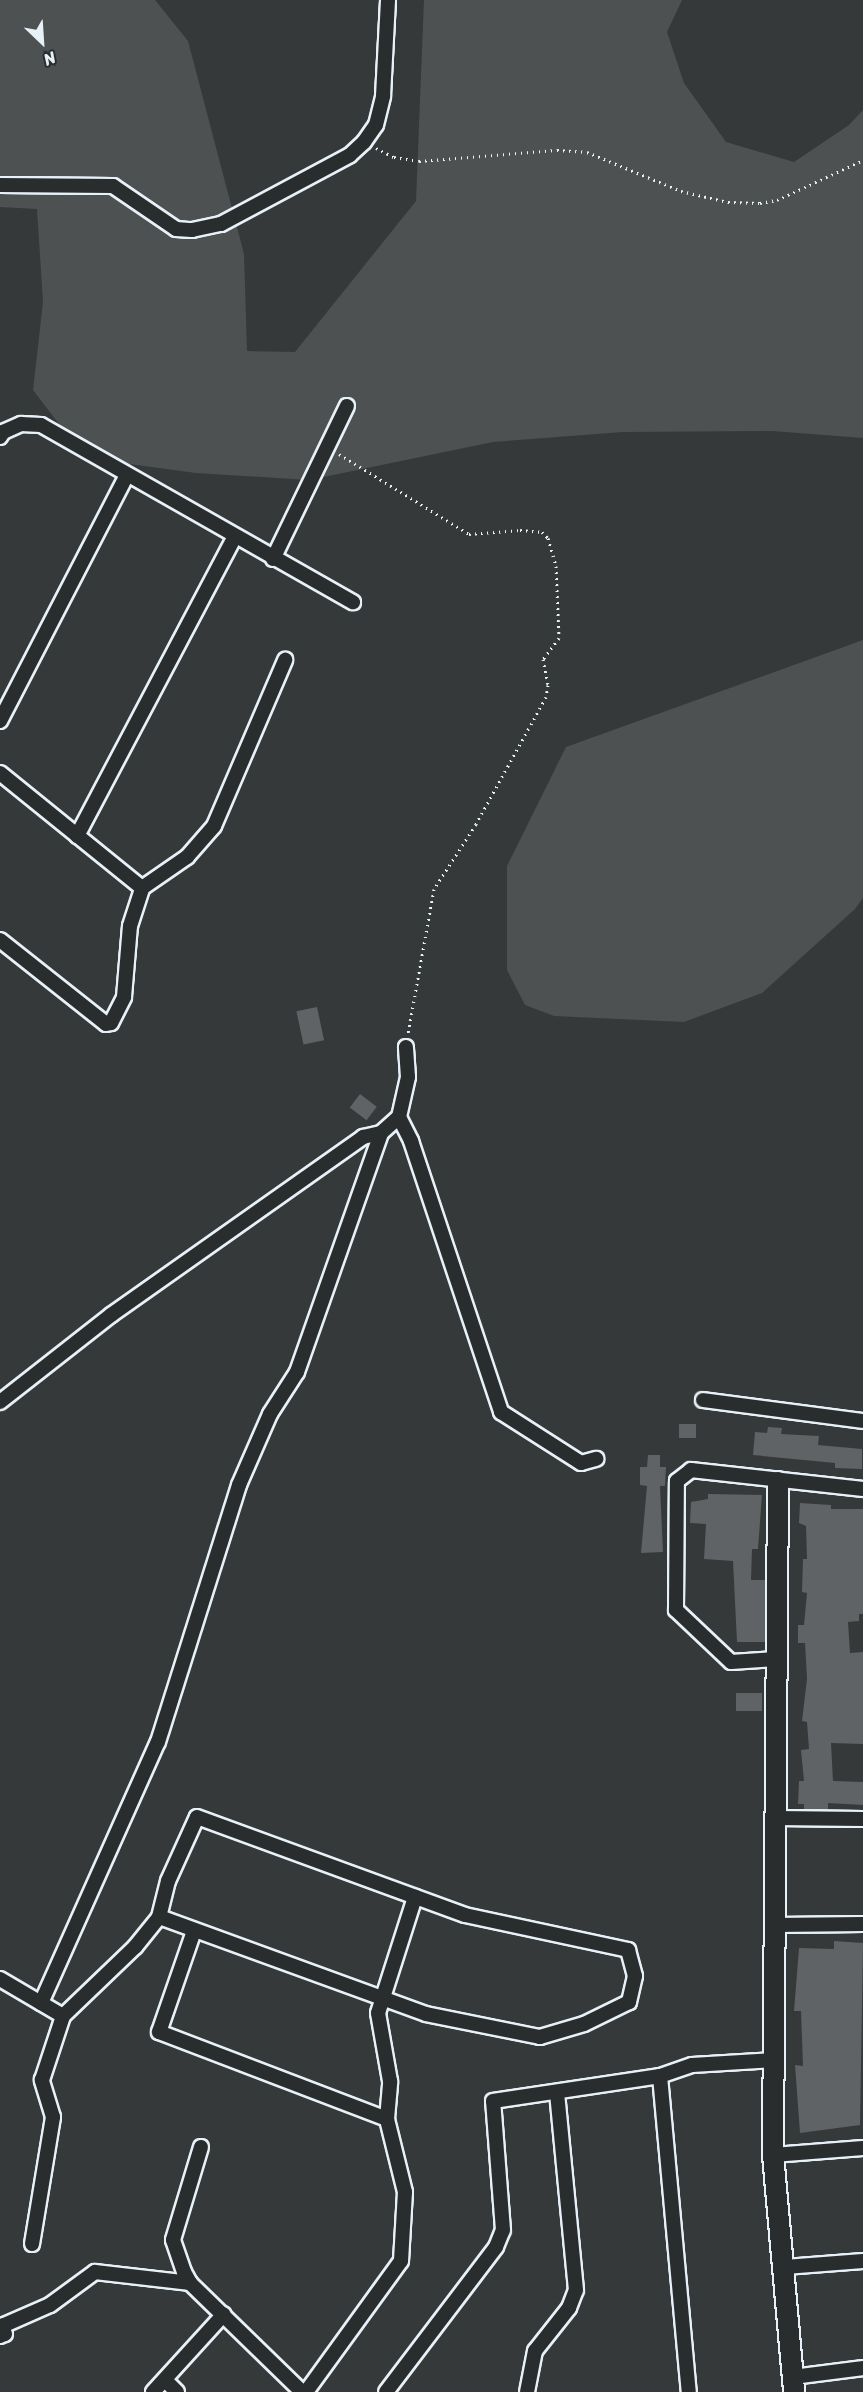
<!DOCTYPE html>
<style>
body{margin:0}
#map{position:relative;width:863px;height:2392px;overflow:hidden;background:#35393a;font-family:Sriracha,sans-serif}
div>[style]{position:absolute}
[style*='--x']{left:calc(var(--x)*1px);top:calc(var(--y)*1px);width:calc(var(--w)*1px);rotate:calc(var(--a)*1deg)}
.green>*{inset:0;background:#4d5152}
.building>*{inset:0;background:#5f6365;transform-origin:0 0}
.path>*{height:3px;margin-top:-1.5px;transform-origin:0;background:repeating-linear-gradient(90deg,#e8f1f8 0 1.5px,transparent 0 6px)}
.roads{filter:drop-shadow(2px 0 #e8f1f8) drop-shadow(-2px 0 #e8f1f8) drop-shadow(0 2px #e8f1f8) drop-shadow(0 -2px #e8f1f8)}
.street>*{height:14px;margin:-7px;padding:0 7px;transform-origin:7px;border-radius:7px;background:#2a2d2e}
.secondary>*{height:20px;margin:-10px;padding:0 10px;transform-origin:10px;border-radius:10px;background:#2a2d2e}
span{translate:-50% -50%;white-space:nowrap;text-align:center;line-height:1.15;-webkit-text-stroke:5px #2a2d2e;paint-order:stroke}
.north{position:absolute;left:12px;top:12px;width:60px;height:60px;-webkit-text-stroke:4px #2a2d2e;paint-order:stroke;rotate:155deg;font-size:16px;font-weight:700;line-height:24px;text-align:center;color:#e8f1f8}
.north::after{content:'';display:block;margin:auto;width:21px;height:27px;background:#e8f1f8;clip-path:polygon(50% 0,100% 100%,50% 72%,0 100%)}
</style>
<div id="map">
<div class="green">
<i style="clip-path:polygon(0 0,155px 0,188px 41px,244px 254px,247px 351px,295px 352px,416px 201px,424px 0,682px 0,667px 32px,684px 83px,726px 142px,794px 162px,849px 125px,863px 110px,863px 438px,772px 431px,623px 432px,493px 442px,309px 480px,196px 473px,85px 458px,33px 390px,43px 302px,37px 209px,0 207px)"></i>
<i style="clip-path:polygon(863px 640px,863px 898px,855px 909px,762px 993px,684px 1022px,554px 1016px,525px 1005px,507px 970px,507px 866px,566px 747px)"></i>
</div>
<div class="building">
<i style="left:317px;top:1007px;width:34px;height:21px;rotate:78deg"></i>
<i style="left:360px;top:1094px;width:21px;height:17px;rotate:37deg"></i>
<i style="left:679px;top:1424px;width:17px;height:14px"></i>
<i style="clip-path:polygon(768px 1427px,782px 1428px,781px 1434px,819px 1436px,818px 1445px,862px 1449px,862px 1469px,835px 1468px,835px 1463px,753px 1455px,755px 1432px,767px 1433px)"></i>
<i style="clip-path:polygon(648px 1455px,660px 1455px,660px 1467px,666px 1467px,665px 1486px,660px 1486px,663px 1552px,641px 1553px,647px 1486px,640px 1485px,640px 1467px,647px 1467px)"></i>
<i style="clip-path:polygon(708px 1494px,762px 1495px,758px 1549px,752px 1549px,751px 1580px,765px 1580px,765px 1642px,737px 1642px,733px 1561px,704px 1559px,706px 1524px,690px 1523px,691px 1502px,708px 1499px)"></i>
<i style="clip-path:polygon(800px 1503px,831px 1505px,831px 1509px,863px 1509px,863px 1614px,859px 1614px,859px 1621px,848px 1622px,850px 1653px,863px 1652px,863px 1744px,831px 1743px,833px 1781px,863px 1782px,863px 1805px,828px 1803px,828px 1810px,804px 1809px,804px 1804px,798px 1804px,799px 1781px,804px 1781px,801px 1750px,809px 1749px,807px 1722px,802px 1721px,807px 1679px,805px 1643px,798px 1643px,798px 1625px,804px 1625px,807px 1593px,802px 1592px,803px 1559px,807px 1559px,806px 1526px,799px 1523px)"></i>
<i style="left:736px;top:1693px;width:26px;height:18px"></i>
<i style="clip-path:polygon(834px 1941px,863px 1943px,860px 2125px,800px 2133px,795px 2065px,803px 2066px,801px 2011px,794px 2011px,799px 1948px,834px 1949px)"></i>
</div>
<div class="path">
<i style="--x:376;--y:148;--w:20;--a:27"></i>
<i style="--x:394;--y:157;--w:25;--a:9"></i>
<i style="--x:419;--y:161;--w:138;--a:-4.6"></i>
<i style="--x:557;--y:150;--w:30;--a:4"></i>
<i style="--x:587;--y:152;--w:102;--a:22.5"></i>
<i style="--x:681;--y:191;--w:48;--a:13.2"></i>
<i style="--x:728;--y:202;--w:32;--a:2"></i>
<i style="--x:760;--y:203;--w:17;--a:-10"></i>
<i style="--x:777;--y:200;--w:95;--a:-24.9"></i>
<i style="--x:339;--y:454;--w:153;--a:31.6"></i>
<i style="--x:469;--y:534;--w:51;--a:-4.5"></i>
<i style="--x:520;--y:530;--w:22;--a:5"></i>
<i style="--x:542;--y:532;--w:8;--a:45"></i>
<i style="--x:548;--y:538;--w:29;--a:74"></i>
<i style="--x:556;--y:566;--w:72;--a:87.6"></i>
<i style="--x:559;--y:638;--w:26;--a:127"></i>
<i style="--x:543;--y:659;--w:26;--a:79"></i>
<i style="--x:548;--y:685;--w:12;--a:99"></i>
<i style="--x:546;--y:697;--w:145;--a:118.9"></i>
<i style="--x:476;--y:824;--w:77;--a:122.9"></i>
<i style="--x:434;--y:889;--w:146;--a:100.2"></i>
</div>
<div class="roads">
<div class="street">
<i style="--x:0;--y:185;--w:113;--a:0.5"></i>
<i style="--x:113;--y:186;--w:76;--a:34.3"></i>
<i style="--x:176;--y:229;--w:16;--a:4"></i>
<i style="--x:192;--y:230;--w:30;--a:-12"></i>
<i style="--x:221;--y:224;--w:146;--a:-28.1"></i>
<i style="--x:350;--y:155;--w:19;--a:-43"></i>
<i style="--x:364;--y:142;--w:21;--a:-55"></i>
<i style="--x:376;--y:125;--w:30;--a:-76"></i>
<i style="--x:383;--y:96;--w:96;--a:-87"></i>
<i style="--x:0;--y:437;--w:6;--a:-59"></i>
<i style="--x:3;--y:432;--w:20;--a:-24"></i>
<i style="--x:21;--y:424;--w:20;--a:3"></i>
<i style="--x:41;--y:425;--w:359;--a:29.6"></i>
<i style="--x:273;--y:559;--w:170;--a:-64.2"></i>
<i style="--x:0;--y:721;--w:275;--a:-62.7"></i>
<i style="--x:0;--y:773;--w:183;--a:39"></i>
<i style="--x:142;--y:888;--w:55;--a:-34.6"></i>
<i style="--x:187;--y:857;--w:41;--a:-48.9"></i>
<i style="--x:214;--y:826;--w:181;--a:-66.8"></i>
<i style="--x:77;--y:836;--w:339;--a:-62.2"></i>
<i style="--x:0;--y:940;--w:135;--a:38.4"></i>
<i style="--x:106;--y:1024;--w:5;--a:-11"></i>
<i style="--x:111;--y:1023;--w:29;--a:-63"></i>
<i style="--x:124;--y:997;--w:71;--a:-85.2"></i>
<i style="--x:130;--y:926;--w:40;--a:-72"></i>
<i style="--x:399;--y:1117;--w:27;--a:63"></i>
<i style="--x:411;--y:1141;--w:286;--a:71.6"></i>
<i style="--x:501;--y:1412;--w:95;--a:32.5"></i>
<i style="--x:581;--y:1463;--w:16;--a:-15"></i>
<i style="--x:703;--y:1400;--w:161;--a:7.5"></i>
<i style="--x:0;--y:1402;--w:141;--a:-38.1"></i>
<i style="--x:111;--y:1315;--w:309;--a:-35.2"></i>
<i style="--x:363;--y:1137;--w:18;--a:-13"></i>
<i style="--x:381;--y:1133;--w:24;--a:-42"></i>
<i style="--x:399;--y:1117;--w:41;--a:-77.3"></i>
<i style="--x:408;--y:1077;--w:30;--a:-94"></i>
<i style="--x:776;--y:1659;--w:45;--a:176.2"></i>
<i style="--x:731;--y:1662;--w:76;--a:-136.6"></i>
<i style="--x:676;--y:1610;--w:129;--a:-89.6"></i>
<i style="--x:677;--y:1481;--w:18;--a:-38"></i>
<i style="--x:691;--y:1470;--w:173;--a:6.3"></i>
<i style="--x:776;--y:1818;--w:87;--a:0.7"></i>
<i style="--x:776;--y:1925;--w:87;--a:-0.7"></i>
<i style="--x:194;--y:1931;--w:107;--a:109.1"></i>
<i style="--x:159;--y:2032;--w:244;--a:20.9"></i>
<i style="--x:0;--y:1979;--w:73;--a:30.4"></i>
<i style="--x:41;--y:2003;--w:286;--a:-65.9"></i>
<i style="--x:158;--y:1742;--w:269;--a:-72.5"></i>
<i style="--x:239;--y:1485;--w:77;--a:-66.4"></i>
<i style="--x:270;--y:1414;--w:50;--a:-57.3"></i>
<i style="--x:297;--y:1372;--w:253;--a:-70.6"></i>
<i style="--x:660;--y:2076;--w:317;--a:84.8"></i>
<i style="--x:201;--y:2147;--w:97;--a:106.8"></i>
<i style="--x:173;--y:2240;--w:34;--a:71"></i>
<i style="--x:184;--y:2272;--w:13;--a:61"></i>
<i style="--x:190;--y:2283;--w:156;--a:44.2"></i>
<i style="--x:773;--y:2155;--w:90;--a:-4.4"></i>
<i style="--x:32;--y:2244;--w:129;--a:-80.6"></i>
<i style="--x:53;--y:2117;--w:39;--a:-107"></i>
<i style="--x:42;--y:2080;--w:67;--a:-71.8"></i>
<i style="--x:63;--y:2016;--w:100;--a:-43.8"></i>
<i style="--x:135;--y:1947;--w:38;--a:-51"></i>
<i style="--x:159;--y:1917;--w:37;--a:-76"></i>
<i style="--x:168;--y:1881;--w:70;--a:-65.6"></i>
<i style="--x:197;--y:1817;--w:285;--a:20.1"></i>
<i style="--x:465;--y:1915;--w:167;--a:12.1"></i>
<i style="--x:628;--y:1950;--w:27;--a:75"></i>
<i style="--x:635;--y:1976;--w:27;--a:103"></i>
<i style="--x:629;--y:2002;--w:50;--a:153.9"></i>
<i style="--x:584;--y:2024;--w:46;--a:163.5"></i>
<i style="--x:540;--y:2037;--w:116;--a:-168.6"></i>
<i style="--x:426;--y:2014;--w:284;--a:-160"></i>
<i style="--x:785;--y:2267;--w:78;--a:-4.4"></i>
<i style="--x:0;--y:2336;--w:5;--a:-22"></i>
<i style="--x:5;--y:2334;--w:9;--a:-111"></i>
<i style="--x:2;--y:2326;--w:52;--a:-23.6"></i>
<i style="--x:50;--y:2305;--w:56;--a:-36.3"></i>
<i style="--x:95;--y:2272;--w:96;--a:6.6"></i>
<i style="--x:793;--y:2377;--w:71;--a:-7.3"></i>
<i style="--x:165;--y:2380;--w:17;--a:45"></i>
<i style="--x:153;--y:2392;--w:105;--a:-47.7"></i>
<i style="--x:306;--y:2392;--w:162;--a:-54.1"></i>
<i style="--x:401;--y:2261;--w:69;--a:-86.7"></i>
<i style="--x:405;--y:2192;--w:75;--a:-103.9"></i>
<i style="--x:387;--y:2119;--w:38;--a:-85"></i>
<i style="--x:390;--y:2081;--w:69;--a:-100"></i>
<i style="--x:378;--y:2013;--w:122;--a:-72.3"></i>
<i style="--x:386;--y:2392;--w:182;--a:-52.8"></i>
<i style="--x:496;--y:2247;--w:18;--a:-68"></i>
<i style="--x:503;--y:2230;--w:129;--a:-94.4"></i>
<i style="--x:493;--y:2101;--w:169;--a:-8.5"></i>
<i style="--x:660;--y:2076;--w:34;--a:-19"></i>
<i style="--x:692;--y:2065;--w:83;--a:-3.4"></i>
<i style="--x:527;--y:2392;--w:42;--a:-79"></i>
<i style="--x:535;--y:2351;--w:55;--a:-51.7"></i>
<i style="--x:569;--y:2308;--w:19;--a:-69"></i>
<i style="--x:576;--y:2290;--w:197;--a:-95.5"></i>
</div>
<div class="secondary">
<i style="--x:778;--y:1482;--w:673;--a:90.43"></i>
<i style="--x:773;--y:2155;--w:238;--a:84.9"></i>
</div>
</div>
<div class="north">N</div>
</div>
